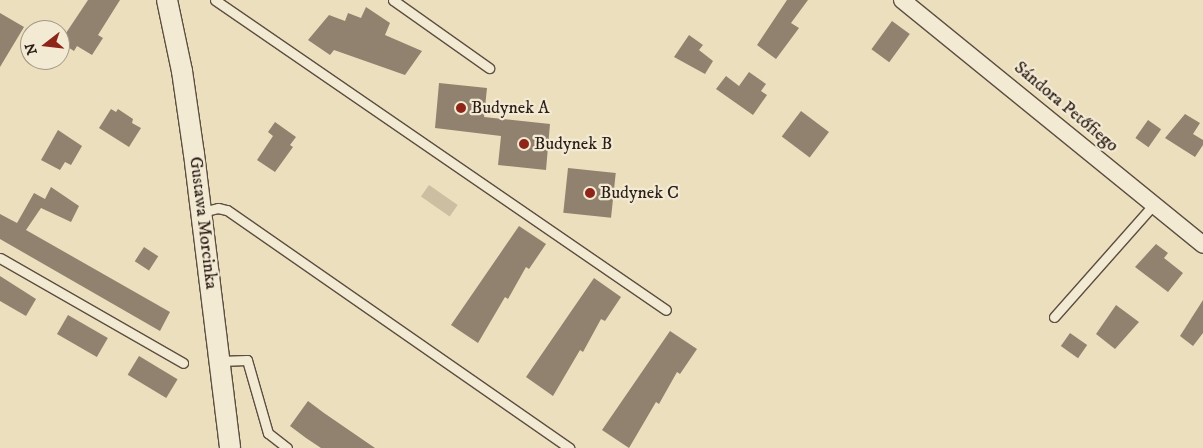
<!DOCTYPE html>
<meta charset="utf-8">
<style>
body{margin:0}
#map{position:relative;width:1203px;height:448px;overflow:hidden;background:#ecdfbd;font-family:"IM FELL DW Pica",serif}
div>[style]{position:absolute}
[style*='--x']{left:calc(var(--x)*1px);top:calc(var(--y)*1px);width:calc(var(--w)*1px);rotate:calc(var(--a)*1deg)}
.green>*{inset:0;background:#cbbea1;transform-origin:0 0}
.building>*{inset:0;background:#90826e;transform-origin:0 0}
.roads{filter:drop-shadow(1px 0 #5c4e41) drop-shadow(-1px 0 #5c4e41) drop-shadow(0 1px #5c4e41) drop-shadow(0 -1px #5c4e41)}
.service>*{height:9px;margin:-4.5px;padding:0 4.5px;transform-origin:4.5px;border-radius:4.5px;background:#f3ead4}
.minor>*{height:16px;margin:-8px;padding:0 8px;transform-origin:8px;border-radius:8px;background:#f3ead4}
.tertiary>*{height:20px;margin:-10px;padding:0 10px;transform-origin:10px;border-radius:10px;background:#f3ead4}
.dots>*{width:14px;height:14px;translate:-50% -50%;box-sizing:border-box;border:2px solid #f3ead4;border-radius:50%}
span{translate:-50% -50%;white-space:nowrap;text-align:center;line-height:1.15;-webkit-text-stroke:4.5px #f3ead4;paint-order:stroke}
.street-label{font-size:18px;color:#2c1e18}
.poi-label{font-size:18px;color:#2c1e18}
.left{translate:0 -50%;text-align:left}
.north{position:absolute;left:20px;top:20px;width:50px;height:50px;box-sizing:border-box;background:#f3ead4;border:1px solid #a39889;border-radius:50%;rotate:254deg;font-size:14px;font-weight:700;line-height:20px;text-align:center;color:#2c1e18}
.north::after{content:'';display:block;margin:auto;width:18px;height:22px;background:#8f2418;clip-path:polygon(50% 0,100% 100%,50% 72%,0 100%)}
</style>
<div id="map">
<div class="green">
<i style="left:429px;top:185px;width:35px;height:14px;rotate:35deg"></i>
</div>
<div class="building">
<i style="clip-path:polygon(88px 0,120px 0,98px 35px,103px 38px,92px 55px,77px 46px,74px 51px,60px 42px)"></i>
<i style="clip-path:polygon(787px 0,808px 0,791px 23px,799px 28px,776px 59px,757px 45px)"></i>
<i style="clip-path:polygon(366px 7px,390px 23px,385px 35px,422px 51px,405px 75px,334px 50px,330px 55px,308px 40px,329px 15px,345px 21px,348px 13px,361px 18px)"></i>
<i style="clip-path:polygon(0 13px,24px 27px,0 67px)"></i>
<i style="left:892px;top:21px;width:22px;height:35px;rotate:36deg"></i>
<i style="clip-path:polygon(689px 35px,703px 45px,699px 50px,713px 61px,705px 74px,674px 57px)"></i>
<i style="clip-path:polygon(749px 72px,766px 84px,761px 91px,767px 95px,753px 115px,716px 89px,726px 76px,739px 86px)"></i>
<i style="clip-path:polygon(439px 83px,487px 88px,484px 117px,550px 124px,546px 170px,498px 165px,501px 136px,435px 128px)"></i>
<i style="clip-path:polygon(111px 109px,116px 112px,118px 109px,133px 119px,132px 123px,141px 128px,129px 147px,99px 128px)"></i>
<i style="left:801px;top:111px;width:35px;height:32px;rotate:37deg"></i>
<i style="clip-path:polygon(1185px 114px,1200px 123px,1193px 134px,1203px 140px,1203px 145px,1195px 157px,1165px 138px)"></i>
<i style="left:1148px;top:120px;width:16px;height:22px;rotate:35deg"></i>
<i style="clip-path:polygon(275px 122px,296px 137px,290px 145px,293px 147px,275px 172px,257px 160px,273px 136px,268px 132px)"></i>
<i style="clip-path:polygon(58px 130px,82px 146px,71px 165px,65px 162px,60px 170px,41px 160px)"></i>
<i style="left:568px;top:168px;width:48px;height:45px;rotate:6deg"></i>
<i style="clip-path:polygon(51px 187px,79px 206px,71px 222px,41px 208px,26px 230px,170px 312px,160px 331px,0 239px,0 214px,17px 223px,34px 193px,45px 199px)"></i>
<i style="clip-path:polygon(519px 226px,546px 244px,529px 269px,526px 267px,508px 299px,505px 297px,478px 343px,451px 325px)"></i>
<i style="clip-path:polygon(1156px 244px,1168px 253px,1164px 258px,1183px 273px,1168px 292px,1135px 267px)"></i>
<i style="left:144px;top:247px;width:17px;height:17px;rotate:33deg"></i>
<i style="clip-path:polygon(0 276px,36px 299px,26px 316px,0 301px)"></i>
<i style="clip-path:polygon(594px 278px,621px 297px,605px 321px,601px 319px,583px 352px,580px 350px,553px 396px,526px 377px)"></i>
<i style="clip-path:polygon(1203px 300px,1203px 333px,1193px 346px,1180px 336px)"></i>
<i style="clip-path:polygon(1116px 305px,1139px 322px,1115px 349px,1096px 334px)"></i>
<i style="left:68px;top:315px;width:46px;height:22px;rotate:30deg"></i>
<i style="clip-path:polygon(670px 331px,697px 349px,680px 374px,677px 372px,659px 404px,656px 402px,629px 448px,602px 430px)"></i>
<i style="left:1070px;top:333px;width:21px;height:16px;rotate:35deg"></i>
<i style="left:139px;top:356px;width:45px;height:22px;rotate:31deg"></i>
<i style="clip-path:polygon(308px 401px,324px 413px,375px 448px,321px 448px,306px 438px,290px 426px)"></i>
</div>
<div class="roads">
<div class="service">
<i style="--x:215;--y:0;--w:547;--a:34.5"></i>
<i style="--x:393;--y:0;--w:118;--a:35.3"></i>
<i style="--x:202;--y:212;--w:16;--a:-14"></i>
<i style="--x:218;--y:208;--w:9;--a:13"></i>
<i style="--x:227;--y:210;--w:417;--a:34.8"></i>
<i style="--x:0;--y:258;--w:211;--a:29.8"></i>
<i style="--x:1054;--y:317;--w:149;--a:-48.5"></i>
<i style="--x:220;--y:361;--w:27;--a:-2"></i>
<i style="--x:247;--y:360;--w:76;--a:74"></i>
<i style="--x:268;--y:433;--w:24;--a:38"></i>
</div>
<div class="minor">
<i style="--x:902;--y:0;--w:388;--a:39.1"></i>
</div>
<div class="tertiary">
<i style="--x:167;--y:0;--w:73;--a:78.1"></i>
<i style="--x:182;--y:71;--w:84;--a:81.8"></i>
<i style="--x:194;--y:154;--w:296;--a:83"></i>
</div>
</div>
<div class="dots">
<i style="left:461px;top:108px;background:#8f2418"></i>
<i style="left:524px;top:144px;background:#8f2418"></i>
<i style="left:590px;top:193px;background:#8f2418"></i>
</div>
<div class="street-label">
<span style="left:1066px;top:107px;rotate:40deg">Sándora Petőfiego</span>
<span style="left:203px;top:223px;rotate:83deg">Gustawa Morcinka</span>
</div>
<div class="poi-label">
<span class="left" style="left:471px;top:108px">Budynek A</span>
<span class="left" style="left:534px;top:144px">Budynek B</span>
<span class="left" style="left:600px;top:193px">Budynek C</span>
</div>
<div class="north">N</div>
</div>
